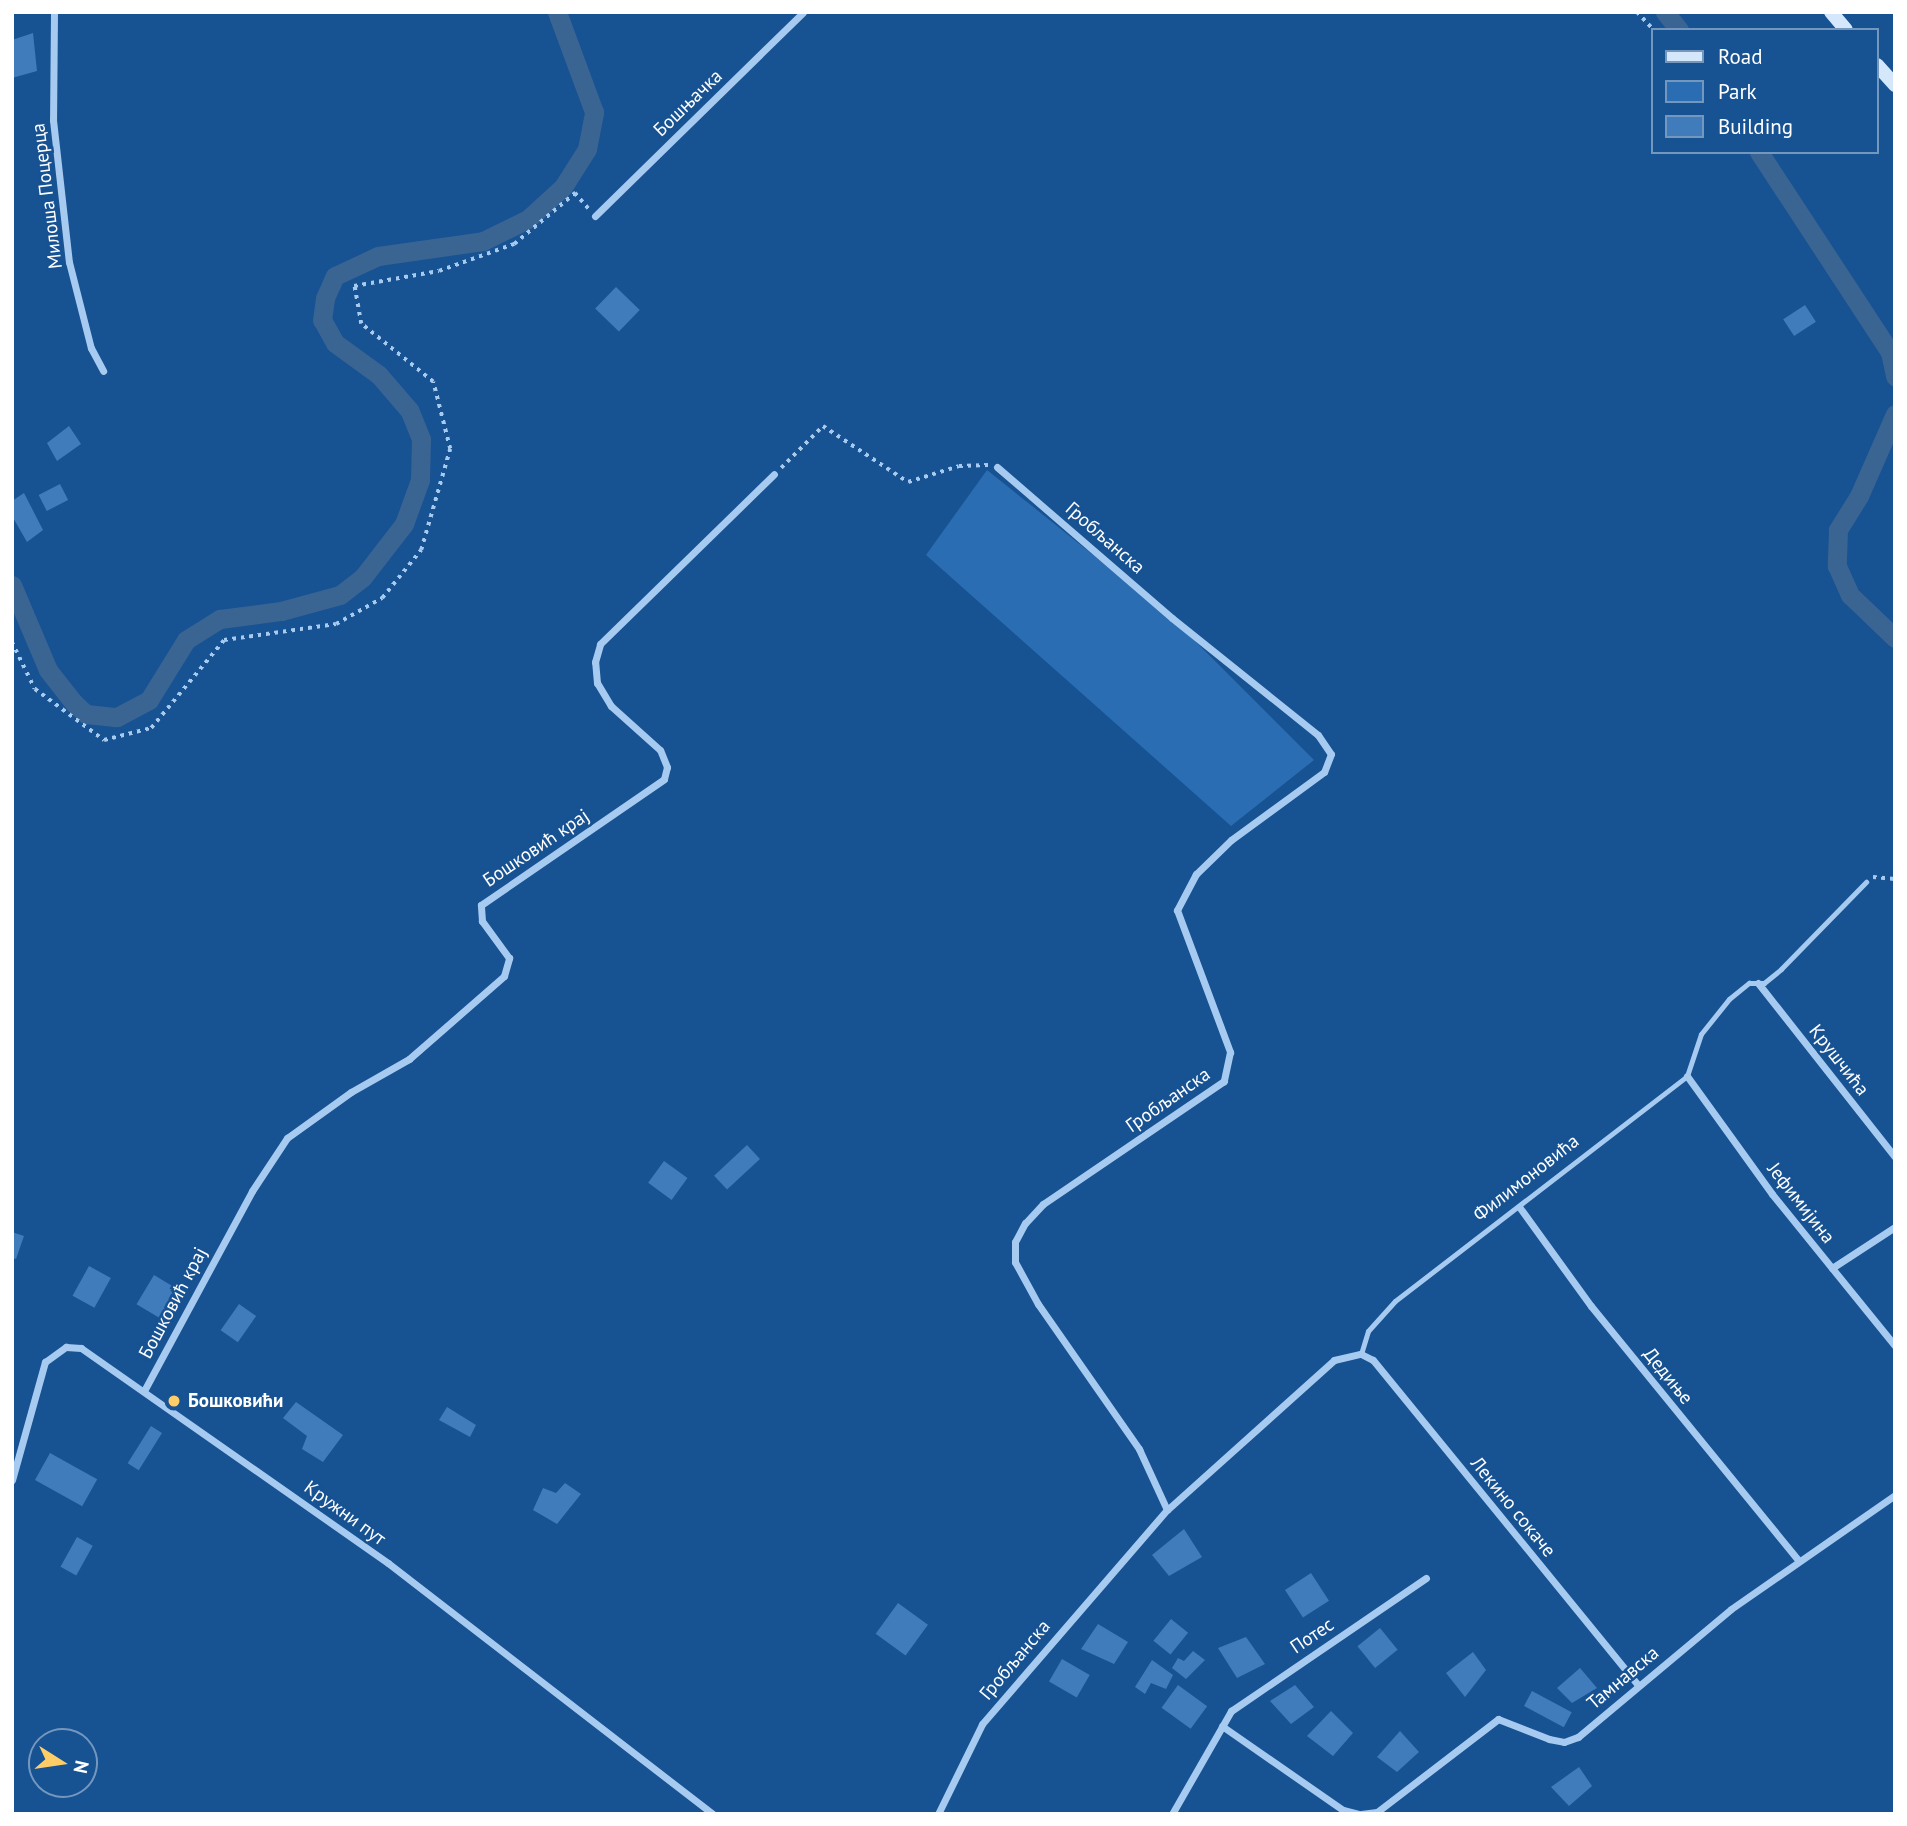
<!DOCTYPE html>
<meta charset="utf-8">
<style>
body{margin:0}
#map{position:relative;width:1907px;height:1826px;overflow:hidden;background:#175293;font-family:"PT Sans",sans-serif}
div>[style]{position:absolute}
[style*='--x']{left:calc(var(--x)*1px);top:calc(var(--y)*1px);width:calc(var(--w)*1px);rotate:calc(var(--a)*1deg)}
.green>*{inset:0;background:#2a6db2}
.canal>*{height:19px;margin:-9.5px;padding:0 9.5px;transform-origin:9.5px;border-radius:9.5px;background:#3a6593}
.building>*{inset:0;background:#407cbb;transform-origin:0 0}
.path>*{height:3.5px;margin-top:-1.75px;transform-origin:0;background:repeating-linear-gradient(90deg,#a7cbf0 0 3.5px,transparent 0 8.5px)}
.service>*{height:5px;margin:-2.5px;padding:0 2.5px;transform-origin:2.5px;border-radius:2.5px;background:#a7cbf0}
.minor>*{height:7px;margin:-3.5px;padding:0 3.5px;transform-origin:3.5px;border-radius:3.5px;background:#a7cbf0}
.secondary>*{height:14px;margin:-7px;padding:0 7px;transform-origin:7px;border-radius:7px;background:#d5e7fb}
.dots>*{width:19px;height:19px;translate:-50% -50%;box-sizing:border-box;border:4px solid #175293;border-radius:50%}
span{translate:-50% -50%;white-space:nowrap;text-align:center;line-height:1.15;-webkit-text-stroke:5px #175293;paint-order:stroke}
.street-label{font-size:19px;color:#fff}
.poi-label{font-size:19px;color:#fff;font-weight:700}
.left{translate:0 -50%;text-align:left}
.frame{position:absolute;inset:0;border:14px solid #fff;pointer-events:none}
.legend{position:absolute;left:1651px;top:28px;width:228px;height:126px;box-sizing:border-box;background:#175293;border:2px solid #7497be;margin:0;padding:9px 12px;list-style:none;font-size:21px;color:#fff}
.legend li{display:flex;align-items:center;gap:14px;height:35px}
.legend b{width:35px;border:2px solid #7497be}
.north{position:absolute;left:28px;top:1728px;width:70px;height:70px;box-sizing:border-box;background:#175293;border:2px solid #7497be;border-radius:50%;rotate:102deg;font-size:19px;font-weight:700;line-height:28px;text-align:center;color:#fff}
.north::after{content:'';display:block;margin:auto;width:24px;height:32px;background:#ffcd67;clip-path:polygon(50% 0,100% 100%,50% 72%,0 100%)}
</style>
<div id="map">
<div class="green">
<i style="clip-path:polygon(987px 470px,1172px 618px,1314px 760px,1231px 826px,926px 555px)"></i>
</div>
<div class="canal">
<i style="--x:1665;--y:12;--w:23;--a:52"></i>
<i style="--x:1759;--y:152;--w:239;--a:56.8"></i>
<i style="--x:1890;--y:352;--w:25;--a:78"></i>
<i style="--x:1895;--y:414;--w:90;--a:113.7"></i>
<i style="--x:1859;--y:496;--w:40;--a:122"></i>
<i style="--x:1838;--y:530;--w:36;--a:92"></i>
<i style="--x:1837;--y:566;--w:32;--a:66"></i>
<i style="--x:1850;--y:595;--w:62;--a:43.7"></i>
<i style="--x:12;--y:585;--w:92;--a:67"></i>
<i style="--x:48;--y:670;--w:42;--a:51.8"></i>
<i style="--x:74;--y:703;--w:16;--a:43"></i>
<i style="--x:86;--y:714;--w:31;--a:6"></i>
<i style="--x:117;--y:717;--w:36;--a:-28"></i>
<i style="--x:149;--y:700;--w:70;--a:-58.3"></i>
<i style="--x:186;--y:640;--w:40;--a:-32"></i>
<i style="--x:220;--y:619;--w:62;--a:-7.5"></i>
<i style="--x:281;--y:611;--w:61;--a:-15.2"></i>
<i style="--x:340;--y:595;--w:29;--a:-38"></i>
<i style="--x:363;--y:577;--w:67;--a:-52.3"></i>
<i style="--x:404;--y:524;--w:47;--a:-70"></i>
<i style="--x:420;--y:480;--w:41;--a:-88.6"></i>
<i style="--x:421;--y:439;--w:31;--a:-112"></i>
<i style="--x:409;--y:410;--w:46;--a:-130.6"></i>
<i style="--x:379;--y:375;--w:54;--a:-144"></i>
<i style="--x:335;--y:343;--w:26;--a:-119"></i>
<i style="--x:322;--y:320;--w:22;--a:-82"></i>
<i style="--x:325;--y:298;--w:24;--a:-66"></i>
<i style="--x:335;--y:276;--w:47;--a:-24.9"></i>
<i style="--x:378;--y:256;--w:106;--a:-8.1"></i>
<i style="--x:483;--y:241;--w:50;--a:-26.1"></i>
<i style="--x:528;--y:219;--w:47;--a:-42.4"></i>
<i style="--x:563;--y:187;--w:45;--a:-57.7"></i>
<i style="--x:587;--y:149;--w:38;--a:-79"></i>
<i style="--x:594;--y:112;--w:107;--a:-110.3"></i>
</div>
<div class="building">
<i style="clip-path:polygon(33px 33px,37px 71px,12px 78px,12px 40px)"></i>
<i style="left:616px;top:287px;width:33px;height:30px;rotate:44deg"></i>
<i style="left:1805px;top:305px;width:20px;height:26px;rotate:57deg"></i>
<i style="clip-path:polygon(69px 426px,81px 444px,57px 461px,47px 443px)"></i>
<i style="left:60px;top:484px;width:18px;height:24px;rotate:63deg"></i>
<i style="clip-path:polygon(24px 493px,43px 530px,27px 542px,12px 516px,12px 501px)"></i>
<i style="left:747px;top:1145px;width:19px;height:45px;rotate:47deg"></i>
<i style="left:664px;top:1161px;width:29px;height:27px;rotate:36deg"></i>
<i style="clip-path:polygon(12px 1232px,24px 1236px,16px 1259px,12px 1258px)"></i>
<i style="left:89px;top:1266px;width:25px;height:34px;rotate:29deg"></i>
<i style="left:154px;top:1275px;width:31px;height:34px;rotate:31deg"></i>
<i style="left:239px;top:1304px;width:21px;height:32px;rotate:35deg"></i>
<i style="clip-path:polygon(296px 1402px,343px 1435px,323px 1462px,302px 1449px,307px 1436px,283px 1418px)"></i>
<i style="clip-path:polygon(447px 1407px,476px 1425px,470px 1437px,439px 1420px)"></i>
<i style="left:151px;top:1426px;width:13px;height:44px;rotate:32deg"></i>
<i style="left:50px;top:1453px;width:54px;height:31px;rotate:29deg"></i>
<i style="clip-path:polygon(565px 1483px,581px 1494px,557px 1524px,533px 1510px,543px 1488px,556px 1493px)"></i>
<i style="clip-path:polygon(1184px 1529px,1202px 1557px,1169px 1576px,1152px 1555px)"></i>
<i style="left:77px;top:1537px;width:18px;height:34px;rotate:29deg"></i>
<i style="left:1311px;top:1573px;width:33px;height:31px;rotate:57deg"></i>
<i style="left:898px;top:1603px;width:37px;height:38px;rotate:36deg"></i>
<i style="left:1171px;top:1619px;width:22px;height:28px;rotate:39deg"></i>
<i style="clip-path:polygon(1098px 1624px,1128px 1642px,1114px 1664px,1081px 1649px)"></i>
<i style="left:1380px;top:1628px;width:28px;height:29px;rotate:51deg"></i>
<i style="clip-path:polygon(1246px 1637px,1265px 1664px,1237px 1678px,1218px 1648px)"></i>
<i style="clip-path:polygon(1193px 1651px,1205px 1660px,1186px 1679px,1172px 1668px,1178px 1658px,1184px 1661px)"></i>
<i style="clip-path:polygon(1473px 1652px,1486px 1670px,1465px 1697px,1446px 1673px)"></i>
<i style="left:1062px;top:1659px;width:32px;height:26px;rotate:30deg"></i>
<i style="clip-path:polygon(1152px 1660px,1173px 1675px,1166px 1689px,1151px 1683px,1145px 1694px,1135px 1687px)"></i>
<i style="clip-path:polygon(1580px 1668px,1597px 1688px,1572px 1703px,1557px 1688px)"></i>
<i style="left:1178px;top:1685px;width:36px;height:28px;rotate:36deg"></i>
<i style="clip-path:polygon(1295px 1685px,1314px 1707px,1291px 1724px,1270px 1701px)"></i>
<i style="left:1532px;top:1691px;width:45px;height:17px;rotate:28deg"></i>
<i style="clip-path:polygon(1331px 1711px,1353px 1733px,1333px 1756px,1307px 1736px)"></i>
<i style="clip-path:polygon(1400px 1731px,1419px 1752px,1397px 1772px,1377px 1757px)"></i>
<i style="clip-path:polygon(1579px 1767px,1592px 1786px,1569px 1806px,1551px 1787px)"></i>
</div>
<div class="path">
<i style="--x:1637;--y:12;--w:25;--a:47"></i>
<i style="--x:781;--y:468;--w:59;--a:-45"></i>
<i style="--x:823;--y:426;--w:102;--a:33.4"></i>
<i style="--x:908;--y:482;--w:53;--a:-17.4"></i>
<i style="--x:959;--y:466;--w:29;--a:-2"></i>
<i style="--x:12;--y:642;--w:52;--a:63.9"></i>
<i style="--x:35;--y:689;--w:86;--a:36.5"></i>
<i style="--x:104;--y:740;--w:49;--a:-14.3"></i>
<i style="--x:151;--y:728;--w:114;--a:-50.3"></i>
<i style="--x:224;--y:640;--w:113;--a:-8.1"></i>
<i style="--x:336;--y:624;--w:53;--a:-29.5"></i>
<i style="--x:382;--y:598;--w:62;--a:-50.9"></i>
<i style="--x:421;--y:550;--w:105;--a:-74"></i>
<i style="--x:450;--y:449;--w:69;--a:-104.2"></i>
<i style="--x:433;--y:382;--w:92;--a:-141.1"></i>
<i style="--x:361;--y:324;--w:39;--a:-100"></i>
<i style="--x:354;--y:286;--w:86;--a:-10"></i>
<i style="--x:439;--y:271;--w:80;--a:-19.8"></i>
<i style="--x:514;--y:244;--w:80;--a:-39.9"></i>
<i style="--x:575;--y:193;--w:21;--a:49"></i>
<i style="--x:1873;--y:877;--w:22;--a:5"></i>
</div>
<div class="service">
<i style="--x:1361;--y:1354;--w:24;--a:-73"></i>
<i style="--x:1368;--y:1331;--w:40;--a:-48"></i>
<i style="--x:1395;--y:1301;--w:369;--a:-37.6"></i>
<i style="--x:1687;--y:1076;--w:44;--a:-71.6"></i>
<i style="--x:1701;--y:1034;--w:45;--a:-51.3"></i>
<i style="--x:1729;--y:999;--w:26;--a:-39"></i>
<i style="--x:1749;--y:983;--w:15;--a:0"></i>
<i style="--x:1764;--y:983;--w:22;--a:-39"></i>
<i style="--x:1781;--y:969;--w:122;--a:-45.7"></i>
</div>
<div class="minor">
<i style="--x:54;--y:12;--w:108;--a:90.5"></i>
<i style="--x:53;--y:120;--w:143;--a:83.6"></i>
<i style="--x:69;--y:262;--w:89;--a:75.7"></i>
<i style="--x:91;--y:348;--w:26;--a:62"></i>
<i style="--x:595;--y:216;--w:291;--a:-44.4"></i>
<i style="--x:997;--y:467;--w:231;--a:40.8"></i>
<i style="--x:1172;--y:618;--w:187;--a:38.7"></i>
<i style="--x:1318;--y:735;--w:23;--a:56"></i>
<i style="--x:1331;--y:754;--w:19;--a:111"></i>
<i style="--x:1324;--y:772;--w:115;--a:143.8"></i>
<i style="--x:1231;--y:840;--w:49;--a:135.8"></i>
<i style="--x:1196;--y:874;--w:41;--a:117.8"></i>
<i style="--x:1177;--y:910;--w:152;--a:69.5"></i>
<i style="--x:1230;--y:1052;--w:30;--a:102"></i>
<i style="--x:1224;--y:1081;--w:219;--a:145.8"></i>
<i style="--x:1043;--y:1204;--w:26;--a:133"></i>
<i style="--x:1025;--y:1223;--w:21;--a:118"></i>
<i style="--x:1015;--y:1242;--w:20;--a:90"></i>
<i style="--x:1015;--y:1262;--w:48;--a:61.3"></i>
<i style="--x:1038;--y:1304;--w:177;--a:55.1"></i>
<i style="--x:1139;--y:1449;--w:67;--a:65.3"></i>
<i style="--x:1758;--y:983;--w:221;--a:51.8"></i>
<i style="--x:1687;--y:1076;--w:145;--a:54.2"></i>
<i style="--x:1772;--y:1194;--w:196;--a:51"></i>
<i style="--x:1520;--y:1208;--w:121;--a:54.1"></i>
<i style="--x:1591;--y:1306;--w:328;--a:50.8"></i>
<i style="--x:1832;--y:1268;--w:75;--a:-33.1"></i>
<i style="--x:145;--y:1389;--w:225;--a:-61.6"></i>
<i style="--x:252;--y:1191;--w:64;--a:-56.6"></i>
<i style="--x:287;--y:1138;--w:79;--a:-35.7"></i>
<i style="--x:351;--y:1092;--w:67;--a:-29.6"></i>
<i style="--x:409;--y:1059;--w:126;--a:-41.1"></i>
<i style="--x:504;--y:976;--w:19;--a:-74"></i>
<i style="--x:509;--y:958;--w:46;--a:-126.1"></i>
<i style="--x:482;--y:921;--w:16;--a:-94"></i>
<i style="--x:481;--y:905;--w:222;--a:-34.5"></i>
<i style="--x:664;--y:779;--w:12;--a:-76"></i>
<i style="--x:667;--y:767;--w:18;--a:-112"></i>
<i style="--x:660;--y:750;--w:66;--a:-138.1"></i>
<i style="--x:611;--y:706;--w:27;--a:-121"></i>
<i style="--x:597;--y:683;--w:21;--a:-95"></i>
<i style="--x:595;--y:662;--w:19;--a:-74"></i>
<i style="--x:600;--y:644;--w:243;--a:-44.3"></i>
<i style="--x:12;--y:1480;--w:123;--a:-74.4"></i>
<i style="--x:45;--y:1362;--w:26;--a:-36"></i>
<i style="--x:66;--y:1347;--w:15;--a:4"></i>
<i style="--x:81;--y:1348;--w:375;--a:35"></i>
<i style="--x:388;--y:1563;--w:411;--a:37.7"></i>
<i style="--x:1222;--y:1726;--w:147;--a:34.8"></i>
<i style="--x:1343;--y:1810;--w:16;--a:14"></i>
<i style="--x:938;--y:1814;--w:100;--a:-63.9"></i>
<i style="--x:982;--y:1724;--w:283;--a:-49.2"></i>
<i style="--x:1167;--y:1510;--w:224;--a:-41.9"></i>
<i style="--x:1334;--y:1360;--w:28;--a:-13"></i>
<i style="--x:1361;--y:1354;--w:13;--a:27"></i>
<i style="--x:1373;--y:1360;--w:419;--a:50.8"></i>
<i style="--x:1172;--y:1814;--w:119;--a:-60.2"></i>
<i style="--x:1231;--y:1711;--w:236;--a:-34.3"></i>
<i style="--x:1361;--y:1814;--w:16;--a:-7"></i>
<i style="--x:1377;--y:1812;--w:153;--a:-37.5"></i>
<i style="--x:1498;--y:1719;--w:55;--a:21.4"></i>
<i style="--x:1549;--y:1739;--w:15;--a:11"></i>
<i style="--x:1564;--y:1742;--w:15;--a:-20"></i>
<i style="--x:1578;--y:1737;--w:199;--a:-39.9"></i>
<i style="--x:1731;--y:1609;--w:200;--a:-34.8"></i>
</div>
<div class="secondary">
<i style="--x:1831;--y:12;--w:23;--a:50"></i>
<i style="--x:1877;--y:65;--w:27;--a:48"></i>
</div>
<div class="dots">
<i style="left:174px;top:1401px;background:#ffcd67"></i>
</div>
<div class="street-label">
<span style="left:688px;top:103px;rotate:-44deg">Бошњачка</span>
<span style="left:47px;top:196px;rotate:-97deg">Милоша Поцерца</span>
<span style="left:1105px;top:538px;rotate:41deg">Гробљанска</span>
<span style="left:536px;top:848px;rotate:-34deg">Бошковић крај</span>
<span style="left:1839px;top:1060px;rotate:52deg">Крушчића</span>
<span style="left:1168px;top:1100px;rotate:-35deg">Гробљанска</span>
<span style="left:1526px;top:1178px;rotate:-38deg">Филимоновића</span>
<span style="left:1801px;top:1203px;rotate:52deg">Јефимијина</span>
<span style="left:173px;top:1303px;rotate:-62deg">Бошковић крај</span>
<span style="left:1668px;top:1376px;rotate:51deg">Дедиње</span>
<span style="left:1513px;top:1507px;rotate:51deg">Лекино сокаче</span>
<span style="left:345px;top:1513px;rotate:36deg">Кружни пут</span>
<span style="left:1312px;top:1636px;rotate:-34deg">Потес</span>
<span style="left:1015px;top:1660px;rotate:-50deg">Гробљанска</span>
<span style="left:1623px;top:1678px;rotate:-40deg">Тамнавска</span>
</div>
<div class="poi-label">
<span class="left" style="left:188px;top:1401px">Бошковићи</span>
</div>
<div class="frame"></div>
<ul class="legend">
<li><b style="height:9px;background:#d5e7fb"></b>Road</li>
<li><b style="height:19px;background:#2a6db2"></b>Park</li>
<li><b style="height:19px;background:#407cbb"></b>Building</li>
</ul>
<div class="north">N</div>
</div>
